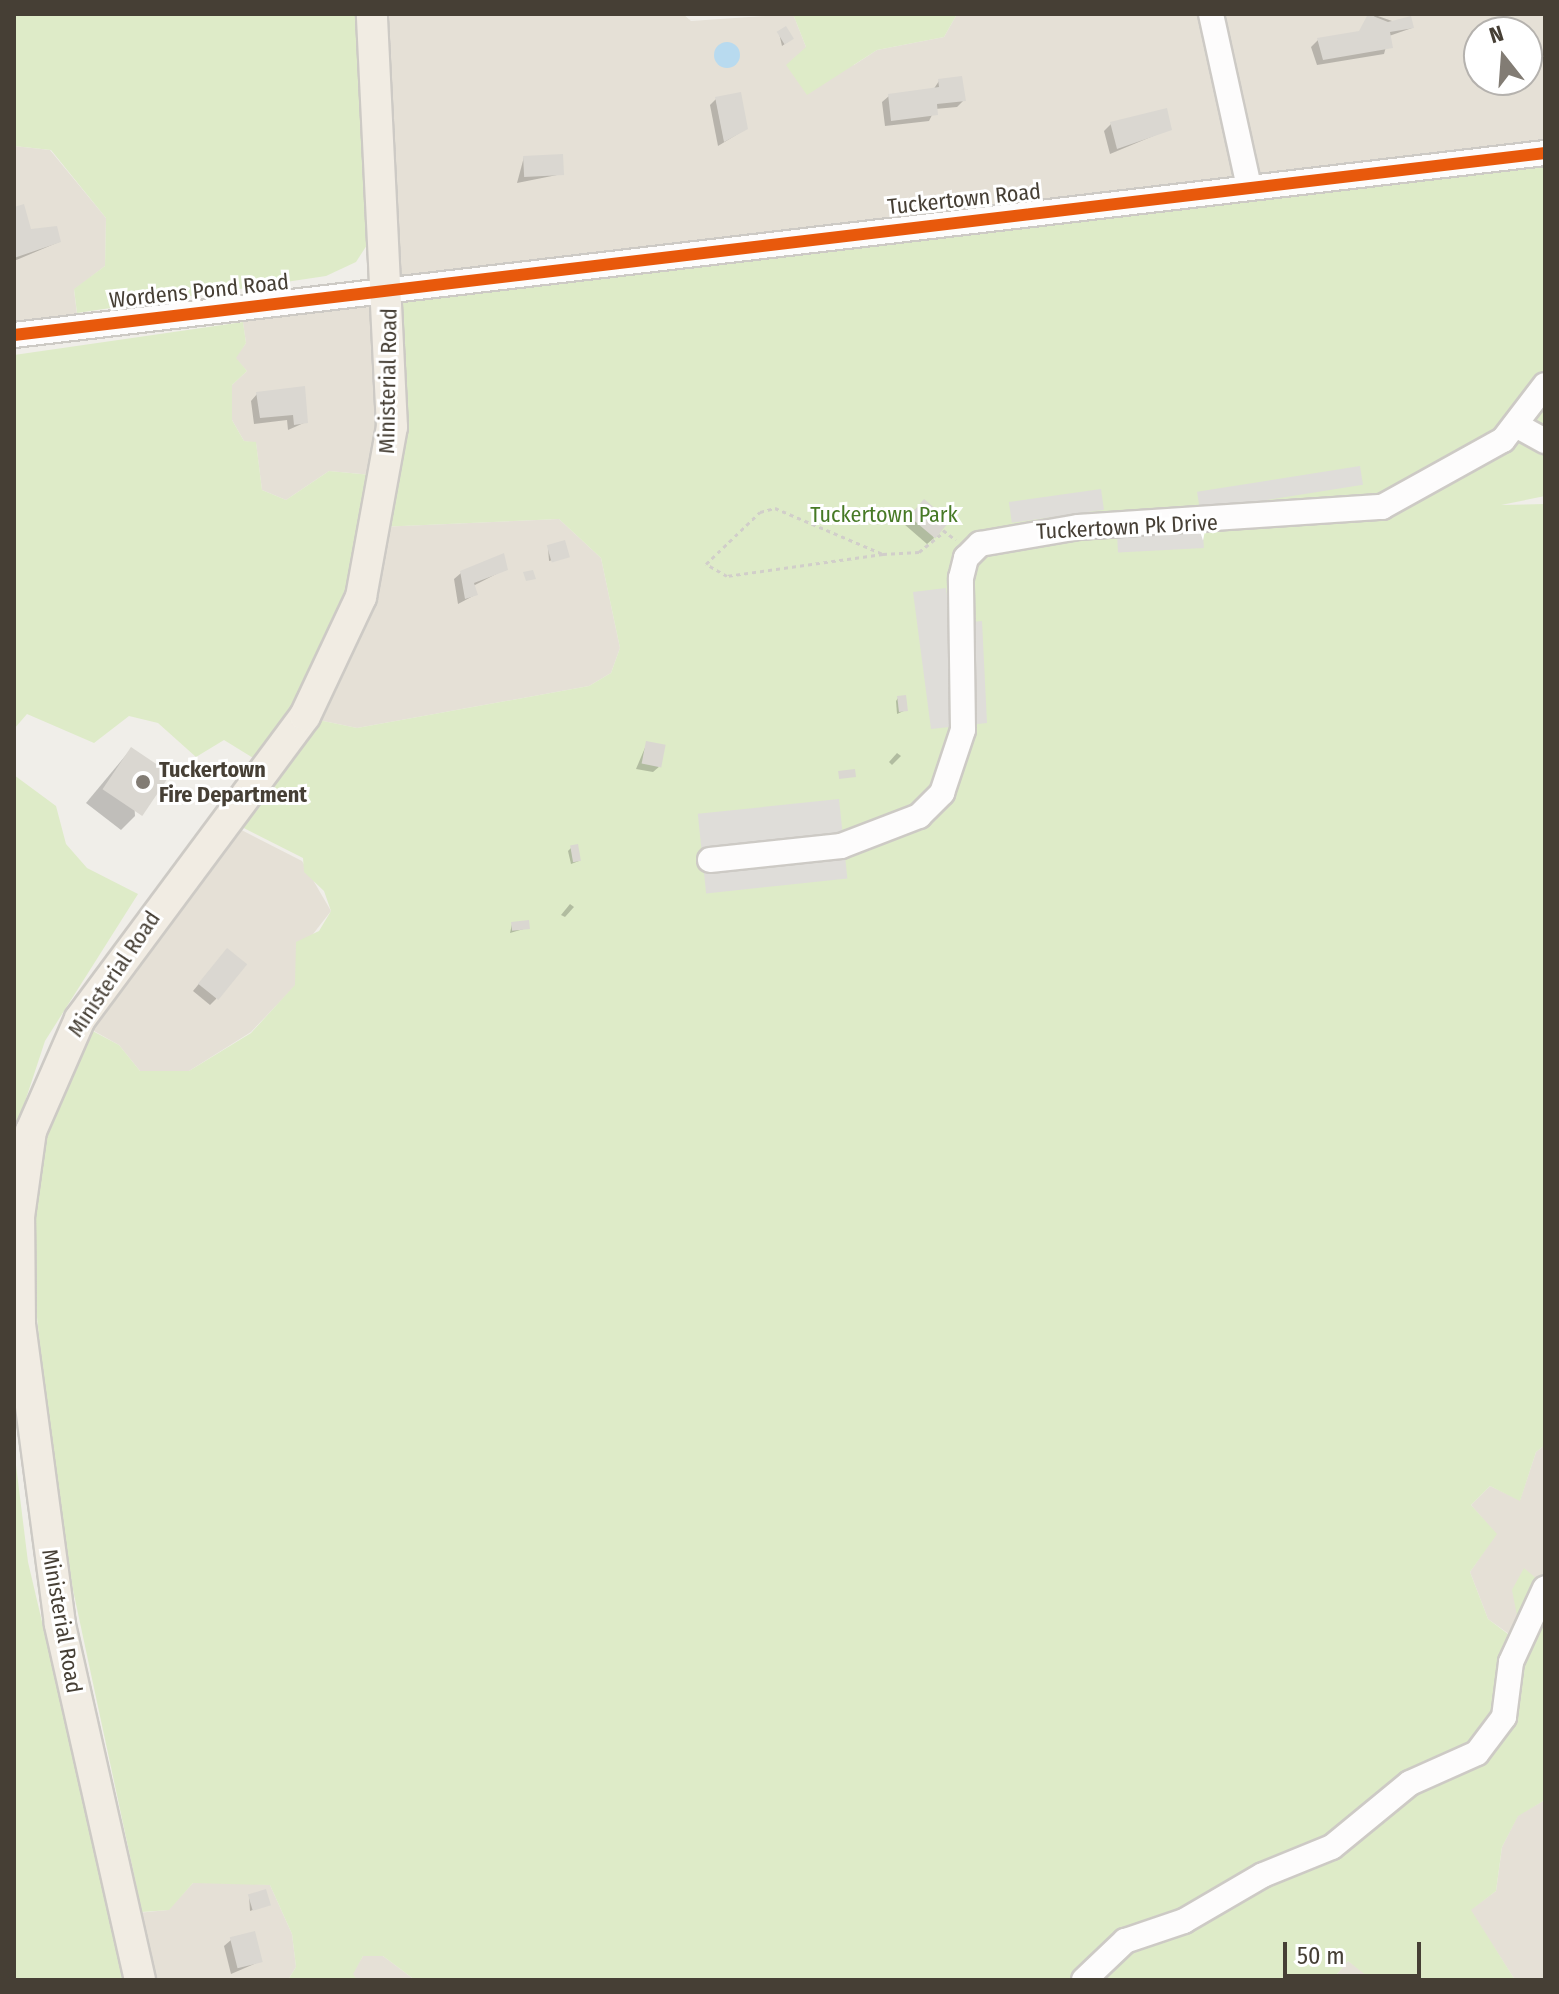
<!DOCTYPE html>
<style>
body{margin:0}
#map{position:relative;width:1559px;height:1994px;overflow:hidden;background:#f0eee9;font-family:"Fira Sans Condensed",sans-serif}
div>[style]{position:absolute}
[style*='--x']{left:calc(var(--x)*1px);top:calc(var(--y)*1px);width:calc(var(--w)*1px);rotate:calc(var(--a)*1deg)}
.residential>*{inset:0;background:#e5e0d6}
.green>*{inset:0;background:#deebc8}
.parking>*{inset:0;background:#dfddd9;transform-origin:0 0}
.water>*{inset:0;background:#b8daef}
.round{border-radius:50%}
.shadow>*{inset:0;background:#0003}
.building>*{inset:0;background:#dad7d1;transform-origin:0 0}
.path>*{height:3px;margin-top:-1.5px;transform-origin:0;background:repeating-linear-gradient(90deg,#d1ceca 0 4px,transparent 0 8px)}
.roads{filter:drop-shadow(2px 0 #cdcac5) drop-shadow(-2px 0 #cdcac5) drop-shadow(0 2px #cdcac5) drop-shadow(0 -2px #cdcac5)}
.minor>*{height:24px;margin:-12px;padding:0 12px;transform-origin:12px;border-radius:12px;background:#fdfcfc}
.major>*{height:30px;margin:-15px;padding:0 15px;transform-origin:15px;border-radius:15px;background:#f1ece3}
.cycleway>*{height:12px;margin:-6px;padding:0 6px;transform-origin:6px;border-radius:6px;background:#e8590c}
.dots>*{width:22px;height:22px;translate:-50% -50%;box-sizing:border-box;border:4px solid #fff;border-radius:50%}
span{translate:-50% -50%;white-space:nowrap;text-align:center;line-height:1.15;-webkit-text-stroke:6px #fff;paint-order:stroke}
.street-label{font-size:22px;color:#463f35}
.park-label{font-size:22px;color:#477a26}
.poi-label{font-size:22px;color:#463f35;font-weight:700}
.left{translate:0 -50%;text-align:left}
.frame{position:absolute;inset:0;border:16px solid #463f35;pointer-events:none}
.north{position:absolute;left:1463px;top:16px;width:80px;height:80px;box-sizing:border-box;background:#fff;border:2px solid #b5b2ae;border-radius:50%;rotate:343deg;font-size:22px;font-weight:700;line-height:32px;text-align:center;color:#463f35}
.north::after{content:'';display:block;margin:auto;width:28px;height:36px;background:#827c74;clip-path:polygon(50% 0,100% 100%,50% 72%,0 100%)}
.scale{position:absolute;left:1283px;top:1942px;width:138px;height:36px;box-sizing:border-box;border:4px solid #463f35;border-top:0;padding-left:10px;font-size:24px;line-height:28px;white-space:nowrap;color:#463f35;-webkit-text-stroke:6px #fff;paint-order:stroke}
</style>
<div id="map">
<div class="residential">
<i style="clip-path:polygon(evenodd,371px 14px,683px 14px,691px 21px,793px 14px,806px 47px,854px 65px,877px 50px,944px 37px,957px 14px,1545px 14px,1545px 149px,383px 476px,329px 471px,286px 500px,262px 490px,256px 443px,244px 441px,232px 420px,232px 385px,247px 371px,235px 358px,246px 343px,241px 309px,381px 288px,371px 14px,1479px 32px,1527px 32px,1527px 80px,1479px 80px,1479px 32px)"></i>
<i style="clip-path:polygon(14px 146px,50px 150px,106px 218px,105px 266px,74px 290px,79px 330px,14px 341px)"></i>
<i style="clip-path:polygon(559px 519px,601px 558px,620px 648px,611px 673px,589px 686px,357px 728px,304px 717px,379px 527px)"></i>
<i style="clip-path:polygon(224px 821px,302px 861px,331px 911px,299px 952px,296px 985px,251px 1032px,189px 1071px,140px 1071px,119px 1045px,78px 1022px)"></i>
<i style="clip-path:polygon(1545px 1445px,1545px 1586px,1509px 1634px,1488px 1619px,1470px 1572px,1496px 1534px,1471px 1505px,1490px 1486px,1520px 1500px,1536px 1452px)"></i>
<i style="clip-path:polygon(1545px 1800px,1545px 1980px,1515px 1980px,1470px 1910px,1496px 1891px,1502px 1847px,1518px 1815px)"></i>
<i style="clip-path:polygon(214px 1881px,270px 1885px,292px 1934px,296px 1967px,288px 1980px,141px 1980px,127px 1914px,168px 1910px,193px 1883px)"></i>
<i style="clip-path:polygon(363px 1956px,383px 1956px,415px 1980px,357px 1980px,352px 1974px)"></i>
<i style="clip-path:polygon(1348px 1961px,1372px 1977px,1372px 1980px,1332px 1980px)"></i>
</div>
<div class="green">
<i style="clip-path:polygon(14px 14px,360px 14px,367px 245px,356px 262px,326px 276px,77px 313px,74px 289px,105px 266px,106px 218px,51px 150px,14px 146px)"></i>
<i style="clip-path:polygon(793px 14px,957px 14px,944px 37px,877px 50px,807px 95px,786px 65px,806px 47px)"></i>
<i style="clip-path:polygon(evenodd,1545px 149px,1545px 496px,1501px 505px,1545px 504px,1545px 1445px,1536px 1452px,1520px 1501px,1490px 1486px,1471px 1505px,1497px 1534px,1470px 1572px,1488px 1619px,1508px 1634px,1519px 1626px,1512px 1590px,1524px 1568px,1545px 1586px,1545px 1800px,1518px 1816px,1502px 1847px,1496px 1891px,1471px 1910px,1515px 1980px,1372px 1980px,1348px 1961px,1332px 1980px,415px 1980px,383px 1956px,363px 1956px,353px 1974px,357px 1980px,288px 1980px,296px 1967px,292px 1934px,270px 1885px,193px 1883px,169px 1910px,142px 1912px,73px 1590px,45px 1400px,27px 1213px,35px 1161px,87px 1028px,119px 1045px,140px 1071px,189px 1071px,251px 1033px,295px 985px,296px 942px,319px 931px,331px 911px,324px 891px,304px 872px,303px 858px,226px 819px,263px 764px,224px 740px,196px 757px,158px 723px,129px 716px,94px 743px,27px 714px,14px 729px,14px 355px,243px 322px,246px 343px,236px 358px,247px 371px,232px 385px,232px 420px,244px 441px,256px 442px,262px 490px,286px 500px,329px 471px,382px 476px,389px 288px,1545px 149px,559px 519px,601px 558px,620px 648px,611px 673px,589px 686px,357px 728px,304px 717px,379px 527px,559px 519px)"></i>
<i style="clip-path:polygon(14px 775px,56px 806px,66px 844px,87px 868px,138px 894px,45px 1041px,14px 1135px)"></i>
<i style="clip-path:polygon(14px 1449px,28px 1562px,126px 1980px,14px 1980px)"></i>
</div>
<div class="parking">
<i style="left:1360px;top:466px;width:19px;height:165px;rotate:81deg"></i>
<i style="left:1101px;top:489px;width:21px;height:93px;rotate:82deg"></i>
<i style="left:1203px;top:531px;width:17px;height:86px;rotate:87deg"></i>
<i style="clip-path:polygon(946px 588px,951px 624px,982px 621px,987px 723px,931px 729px,913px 592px)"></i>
<i style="left:839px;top:799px;width:80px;height:142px;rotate:84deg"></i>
</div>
<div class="water">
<i class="round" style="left:714px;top:42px;width:26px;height:26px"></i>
</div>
<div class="shadow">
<i style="clip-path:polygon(1375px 15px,1412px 28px,1389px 36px,1384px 54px,1317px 65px,1311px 47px,1318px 40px,1358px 33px)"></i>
<i style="clip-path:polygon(779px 33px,789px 41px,782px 46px)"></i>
<i style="clip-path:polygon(939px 81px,964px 100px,957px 107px,935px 109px,929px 121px,885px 126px,882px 102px,889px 96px,933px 90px)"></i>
<i style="clip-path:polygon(716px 99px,746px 129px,718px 146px,710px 105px)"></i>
<i style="clip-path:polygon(1111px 124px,1170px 129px,1110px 154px,1104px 131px)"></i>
<i style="clip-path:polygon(524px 157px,562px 174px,517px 183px)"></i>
<i style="clip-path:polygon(14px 209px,30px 231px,59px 242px,14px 261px)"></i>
<i style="clip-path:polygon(257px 394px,306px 422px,288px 430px,287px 420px,254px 424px,251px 401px)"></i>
<i style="clip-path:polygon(917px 508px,934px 538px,927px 544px,904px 524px)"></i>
<i style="clip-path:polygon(548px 547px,567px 556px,549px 561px)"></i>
<i style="clip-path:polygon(506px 569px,473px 586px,475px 595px,458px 604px,454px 579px,461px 573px)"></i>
<i style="clip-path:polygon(898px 698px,906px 710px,897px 714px,896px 701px)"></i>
<i style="clip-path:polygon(647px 743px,660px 766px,653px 772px,636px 769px)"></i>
<i style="clip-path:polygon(131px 749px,135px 816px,121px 830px,86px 803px)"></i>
<i style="clip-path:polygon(897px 753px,901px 756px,892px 765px,889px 762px)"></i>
<i style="clip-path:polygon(571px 848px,579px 861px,571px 864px,568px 851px)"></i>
<i style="clip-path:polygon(570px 904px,574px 907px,565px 917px,561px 915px)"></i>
<i style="clip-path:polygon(512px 924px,527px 928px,510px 933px)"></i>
<i style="clip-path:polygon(221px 957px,216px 999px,210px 1005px,193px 991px)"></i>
<i style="clip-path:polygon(249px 1895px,268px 1904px,250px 1911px)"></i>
<i style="clip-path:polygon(231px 1940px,261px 1961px,231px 1974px,224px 1946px)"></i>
</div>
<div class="building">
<i style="clip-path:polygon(1368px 14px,1388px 22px,1411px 16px,1414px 28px,1390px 32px,1393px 48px,1323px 60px,1317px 38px,1359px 31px)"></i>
<i style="left:786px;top:26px;width:15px;height:11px;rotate:58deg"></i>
<i style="clip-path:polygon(962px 76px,966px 101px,937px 104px,938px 115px,891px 121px,888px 94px,939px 87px,938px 79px)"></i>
<i style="clip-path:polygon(741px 92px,748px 129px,724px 142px,715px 97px)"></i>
<i style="clip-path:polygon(1167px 108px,1172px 130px,1117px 149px,1110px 122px)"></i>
<i style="left:563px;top:154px;width:21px;height:40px;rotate:87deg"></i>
<i style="clip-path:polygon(24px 204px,31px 229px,57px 226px,61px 242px,14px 258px,14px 207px)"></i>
<i style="clip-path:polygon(305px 386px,308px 423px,294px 425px,293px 415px,260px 418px,256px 392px)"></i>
<i style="left:924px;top:499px;width:34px;height:23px;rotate:40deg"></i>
<i style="left:565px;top:540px;width:18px;height:19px;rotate:74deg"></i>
<i style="clip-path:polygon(504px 553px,508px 570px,474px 583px,478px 595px,465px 599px,460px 571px)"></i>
<i style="clip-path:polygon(533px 570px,536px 579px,526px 581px,523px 572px)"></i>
<i style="left:906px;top:695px;width:16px;height:9px;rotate:83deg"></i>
<i style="left:646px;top:741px;width:20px;height:23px;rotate:11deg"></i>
<i style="left:131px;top:747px;width:48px;height:51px;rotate:34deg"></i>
<i style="left:855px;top:769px;width:8px;height:17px;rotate:83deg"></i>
<i style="left:578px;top:844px;width:17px;height:8px;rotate:80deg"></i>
<i style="left:529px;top:920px;width:9px;height:18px;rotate:84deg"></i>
<i style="left:227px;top:948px;width:26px;height:46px;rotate:39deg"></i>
<i style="left:266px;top:1889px;width:17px;height:19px;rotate:73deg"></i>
<i style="left:255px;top:1931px;width:32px;height:26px;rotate:76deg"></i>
</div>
<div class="path">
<i style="--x:943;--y:530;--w:16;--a:38"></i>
<i style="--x:883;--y:554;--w:158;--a:172"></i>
<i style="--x:727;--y:576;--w:24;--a:-150"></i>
<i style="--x:706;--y:564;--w:75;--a:-43.9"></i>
<i style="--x:760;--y:512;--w:16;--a:-15"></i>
<i style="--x:775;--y:508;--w:117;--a:23.1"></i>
<i style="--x:883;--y:554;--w:36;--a:-3"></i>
<i style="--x:919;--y:552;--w:33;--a:-39"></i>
</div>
<div class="roads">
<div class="minor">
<i style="--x:1211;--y:14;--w:177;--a:77.6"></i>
<i style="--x:14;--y:335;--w:1542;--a:-6.78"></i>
<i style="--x:1516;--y:425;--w:33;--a:29"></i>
<i style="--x:710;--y:860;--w:132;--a:-6.1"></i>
<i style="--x:841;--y:846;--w:84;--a:-21"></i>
<i style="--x:919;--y:816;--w:33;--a:-45"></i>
<i style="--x:942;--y:793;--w:66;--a:-71.6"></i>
<i style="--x:963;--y:730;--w:152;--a:-90.8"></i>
<i style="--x:961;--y:578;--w:21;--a:-76"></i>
<i style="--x:966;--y:558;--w:20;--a:-45"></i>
<i style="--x:980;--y:544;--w:99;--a:-9.8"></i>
<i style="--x:1078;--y:527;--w:305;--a:-3.8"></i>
<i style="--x:1382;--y:507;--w:138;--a:-29"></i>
<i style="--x:1503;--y:440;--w:69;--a:-52.6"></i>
<i style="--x:1084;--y:1980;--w:57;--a:-43.6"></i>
<i style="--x:1125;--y:1941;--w:62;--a:-18.7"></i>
<i style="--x:1184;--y:1921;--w:91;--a:-30.2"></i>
<i style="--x:1263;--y:1875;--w:74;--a:-22.1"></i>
<i style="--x:1332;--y:1847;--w:101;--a:-39.4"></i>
<i style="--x:1410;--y:1783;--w:73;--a:-24.1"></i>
<i style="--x:1477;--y:1753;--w:45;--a:-53.1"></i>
<i style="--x:1504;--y:1717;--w:55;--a:-82.7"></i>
<i style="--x:1511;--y:1662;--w:81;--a:-65.3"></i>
</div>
<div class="major">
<i style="--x:140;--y:1980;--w:365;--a:-102.7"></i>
<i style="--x:60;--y:1624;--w:302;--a:-97.6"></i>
<i style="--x:20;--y:1325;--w:108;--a:-90.5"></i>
<i style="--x:19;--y:1217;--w:87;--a:-82.1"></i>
<i style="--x:31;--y:1131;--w:122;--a:-66.4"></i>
<i style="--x:80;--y:1019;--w:377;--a:-53.4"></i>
<i style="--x:305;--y:716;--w:132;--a:-64.8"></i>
<i style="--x:361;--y:597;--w:173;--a:-79.7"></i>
<i style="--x:392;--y:427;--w:413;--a:-92.8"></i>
</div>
</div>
<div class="cycleway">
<i style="--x:14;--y:335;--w:1542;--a:-6.78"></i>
</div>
<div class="dots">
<i style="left:143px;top:782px;background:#827c74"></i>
</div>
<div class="street-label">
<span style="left:964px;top:199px;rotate:-6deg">Tuckertown Road</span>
<span style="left:199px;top:291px;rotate:-6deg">Wordens Pond Road</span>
<span style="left:388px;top:381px;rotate:-89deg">Ministerial Road</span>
<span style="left:1127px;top:527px;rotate:-3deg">Tuckertown Pk Drive</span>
<span style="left:114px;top:974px;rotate:-56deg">Ministerial Road</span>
<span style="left:62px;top:1621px;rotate:80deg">Ministerial Road</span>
</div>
<div class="park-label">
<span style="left:884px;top:515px">Tuckertown Park</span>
</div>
<div class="poi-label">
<span class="left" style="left:159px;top:782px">Tuckertown<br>Fire Department</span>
</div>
<div class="frame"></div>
<div class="north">N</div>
<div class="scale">50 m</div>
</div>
